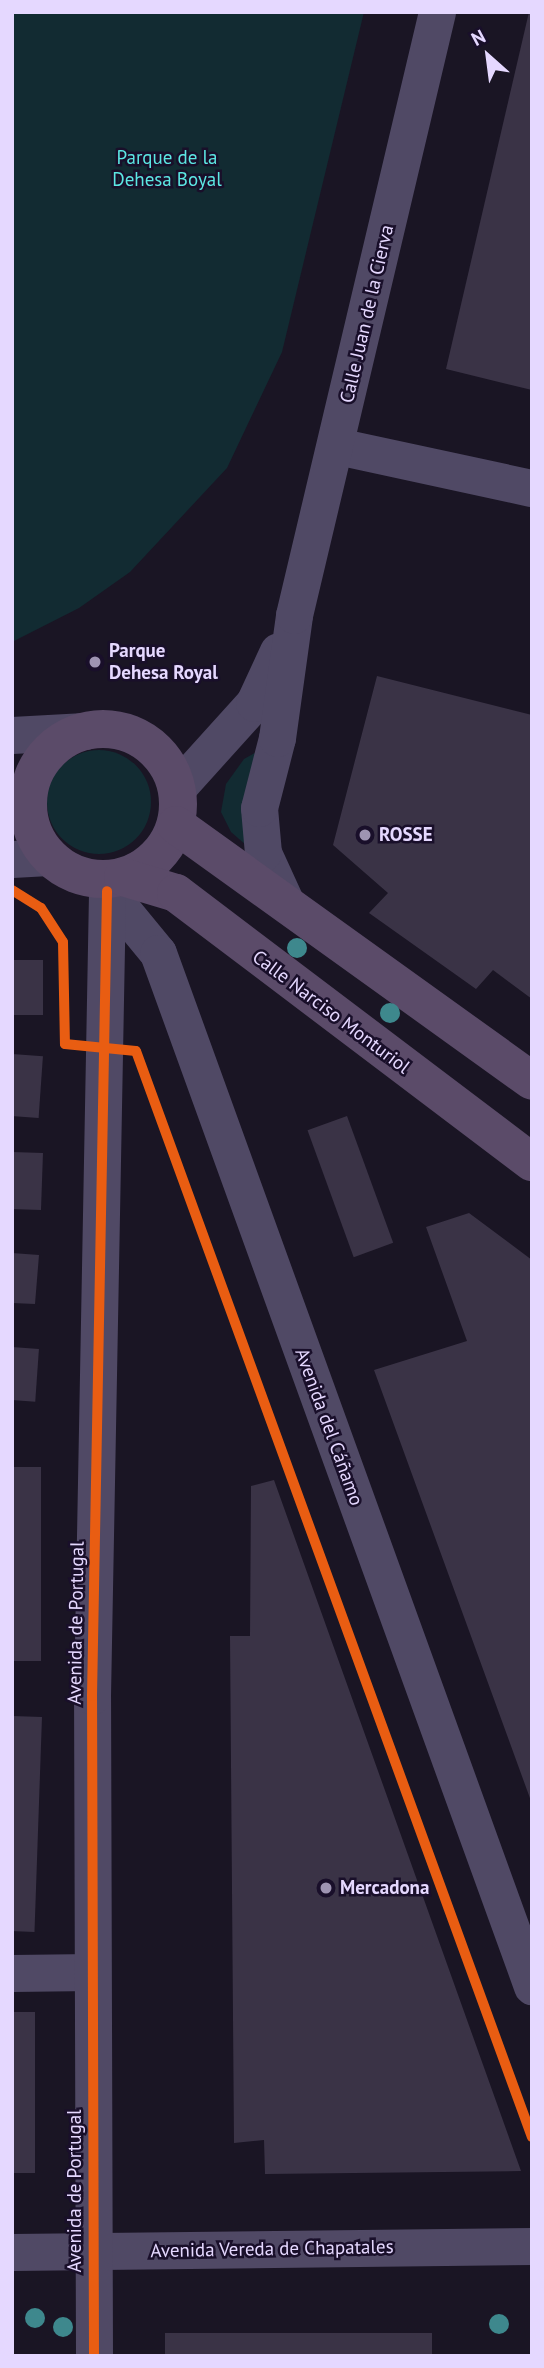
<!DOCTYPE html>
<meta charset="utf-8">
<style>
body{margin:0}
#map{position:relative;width:544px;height:2368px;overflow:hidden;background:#1a1524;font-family:"PT Sans",sans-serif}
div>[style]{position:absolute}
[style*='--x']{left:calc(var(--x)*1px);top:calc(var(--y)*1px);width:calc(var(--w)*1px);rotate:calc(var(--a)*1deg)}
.green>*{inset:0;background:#122b32}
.round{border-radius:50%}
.building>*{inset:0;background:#3a3346;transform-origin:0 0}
.minor>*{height:37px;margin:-18.5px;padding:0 18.5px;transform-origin:18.5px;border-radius:18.5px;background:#504965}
.major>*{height:38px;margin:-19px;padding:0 19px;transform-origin:19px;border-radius:19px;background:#5b4b69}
.major>.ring{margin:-19px;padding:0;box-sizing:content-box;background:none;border:38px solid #5b4b69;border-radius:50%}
.cycleway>*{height:10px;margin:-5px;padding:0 5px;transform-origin:5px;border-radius:5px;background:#e95d12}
.trees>*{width:20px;height:20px;margin:-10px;border-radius:50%;background:#3e888d}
.dots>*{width:19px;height:19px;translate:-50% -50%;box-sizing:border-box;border:4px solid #190f2a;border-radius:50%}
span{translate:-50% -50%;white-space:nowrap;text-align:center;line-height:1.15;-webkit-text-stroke:5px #190f2a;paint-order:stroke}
.park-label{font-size:19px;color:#5ce7e3}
.street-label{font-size:19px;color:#e5d8ff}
.poi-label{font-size:19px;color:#e5d8ff;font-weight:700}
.left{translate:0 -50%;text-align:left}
.frame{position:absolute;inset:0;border:14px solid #e5d8ff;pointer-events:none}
.north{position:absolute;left:453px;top:21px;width:70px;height:70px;-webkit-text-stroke:5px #190f2a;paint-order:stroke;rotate:332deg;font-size:19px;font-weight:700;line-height:28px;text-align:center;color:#e5d8ff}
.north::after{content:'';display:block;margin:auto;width:24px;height:32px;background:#e5d8ff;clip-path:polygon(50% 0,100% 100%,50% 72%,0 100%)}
</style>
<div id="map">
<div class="green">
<i style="clip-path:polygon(12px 12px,364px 12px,282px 352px,227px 468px,130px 572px,79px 608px,12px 642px)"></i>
<i class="round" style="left:47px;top:750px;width:104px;height:104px"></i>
<i style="clip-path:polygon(260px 750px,246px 845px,231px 832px,221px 812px,226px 784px,244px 759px)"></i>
</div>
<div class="building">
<i style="clip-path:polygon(529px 12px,532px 12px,532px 390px,446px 369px)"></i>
<i style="clip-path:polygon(377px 676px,532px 715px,532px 999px,493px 970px,476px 989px,369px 913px,388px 893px,333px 845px)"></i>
<i style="left:12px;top:960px;width:31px;height:55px"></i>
<i style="left:12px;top:1054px;width:31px;height:62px;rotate:4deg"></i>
<i style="left:347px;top:1116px;width:135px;height:42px;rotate:70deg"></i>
<i style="left:12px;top:1152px;width:31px;height:57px;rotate:2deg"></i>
<i style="clip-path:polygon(469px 1213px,532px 1260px,531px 1801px,374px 1370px,467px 1341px,426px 1227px)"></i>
<i style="clip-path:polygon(12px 1253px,39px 1255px,35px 1304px,12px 1303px)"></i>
<i style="left:12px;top:1347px;width:27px;height:53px;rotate:4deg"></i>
<i style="left:12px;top:1467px;width:29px;height:194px"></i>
<i style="clip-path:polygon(274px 1480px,521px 2171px,265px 2174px,264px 2140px,234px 2143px,230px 1636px,250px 1636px,251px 1486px)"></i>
<i style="left:12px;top:1716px;width:30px;height:215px;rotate:2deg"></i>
<i style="left:12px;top:2012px;width:23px;height:161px"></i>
<i style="left:165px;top:2333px;width:267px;height:23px"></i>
</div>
<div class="minor">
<i style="--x:337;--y:446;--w:199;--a:12.2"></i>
<i style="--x:12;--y:735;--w:73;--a:-3.1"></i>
<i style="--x:178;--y:787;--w:113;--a:-47.9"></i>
<i style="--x:254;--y:703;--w:57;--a:-65.2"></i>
<i style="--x:12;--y:859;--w:36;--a:-3"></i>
<i style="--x:104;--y:881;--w:10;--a:73"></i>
<i style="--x:107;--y:891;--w:80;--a:50.6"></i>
<i style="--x:158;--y:953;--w:1099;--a:70.1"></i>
<i style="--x:285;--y:901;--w:53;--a:-114.6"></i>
<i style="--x:263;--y:853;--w:45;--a:-95.1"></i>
<i style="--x:259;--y:808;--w:72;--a:-75.6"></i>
<i style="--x:277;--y:738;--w:124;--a:-82.1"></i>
<i style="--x:294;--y:615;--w:620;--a:-76.66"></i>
<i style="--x:12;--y:1973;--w:80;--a:-0.7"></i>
<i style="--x:12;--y:2252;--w:520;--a:-0.66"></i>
<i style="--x:94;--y:2356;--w:660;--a:-90.17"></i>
<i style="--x:92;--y:1696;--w:805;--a:-88.93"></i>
</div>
<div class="major">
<i class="ring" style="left:28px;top:729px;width:112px;height:112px"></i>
<i style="--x:176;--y:825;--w:438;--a:35.7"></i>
<i style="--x:123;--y:877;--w:55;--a:16.8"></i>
<i style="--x:176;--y:893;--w:446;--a:37.1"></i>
</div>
<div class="cycleway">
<i style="--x:12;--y:890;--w:34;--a:32"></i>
<i style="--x:41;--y:908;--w:40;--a:57.1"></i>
<i style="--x:63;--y:942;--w:102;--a:88.9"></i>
<i style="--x:65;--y:1044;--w:71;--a:5.6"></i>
<i style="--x:136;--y:1051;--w:1156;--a:69.97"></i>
<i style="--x:94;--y:2356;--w:660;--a:-90.17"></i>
<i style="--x:92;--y:1696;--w:805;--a:-88.93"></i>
</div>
<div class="trees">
<i style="left:297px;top:948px"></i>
<i style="left:390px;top:1013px"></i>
<i style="left:35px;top:2318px"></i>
<i style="left:499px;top:2324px"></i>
<i style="left:63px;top:2327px"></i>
</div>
<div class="dots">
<i style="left:95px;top:662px;background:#9e94b2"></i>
<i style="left:365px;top:835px;background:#9e94b2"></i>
<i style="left:326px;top:1888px;background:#9e94b2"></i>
</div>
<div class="park-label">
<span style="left:167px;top:169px">Parque de la<br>Dehesa Boyal</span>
</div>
<div class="street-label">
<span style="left:367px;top:314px;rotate:-77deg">Calle Juan de la Cierva</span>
<span style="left:331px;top:1012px;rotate:37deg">Calle Narciso Monturiol</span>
<span style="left:329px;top:1427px;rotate:70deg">Avenida del Cáñamo</span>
<span style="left:76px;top:1623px;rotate:-89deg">Avenida de Portugal</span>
<span style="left:75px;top:2191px;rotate:-90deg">Avenida de Portugal</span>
<span style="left:272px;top:2249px;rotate:-1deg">Avenida Vereda de Chapatales</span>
</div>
<div class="poi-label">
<span class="left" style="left:109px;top:662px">Parque<br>Dehesa Royal</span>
<span class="left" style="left:379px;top:835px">ROSSE</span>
<span class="left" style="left:340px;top:1888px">Mercadona</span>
</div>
<div class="frame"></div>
<div class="north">N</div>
</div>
